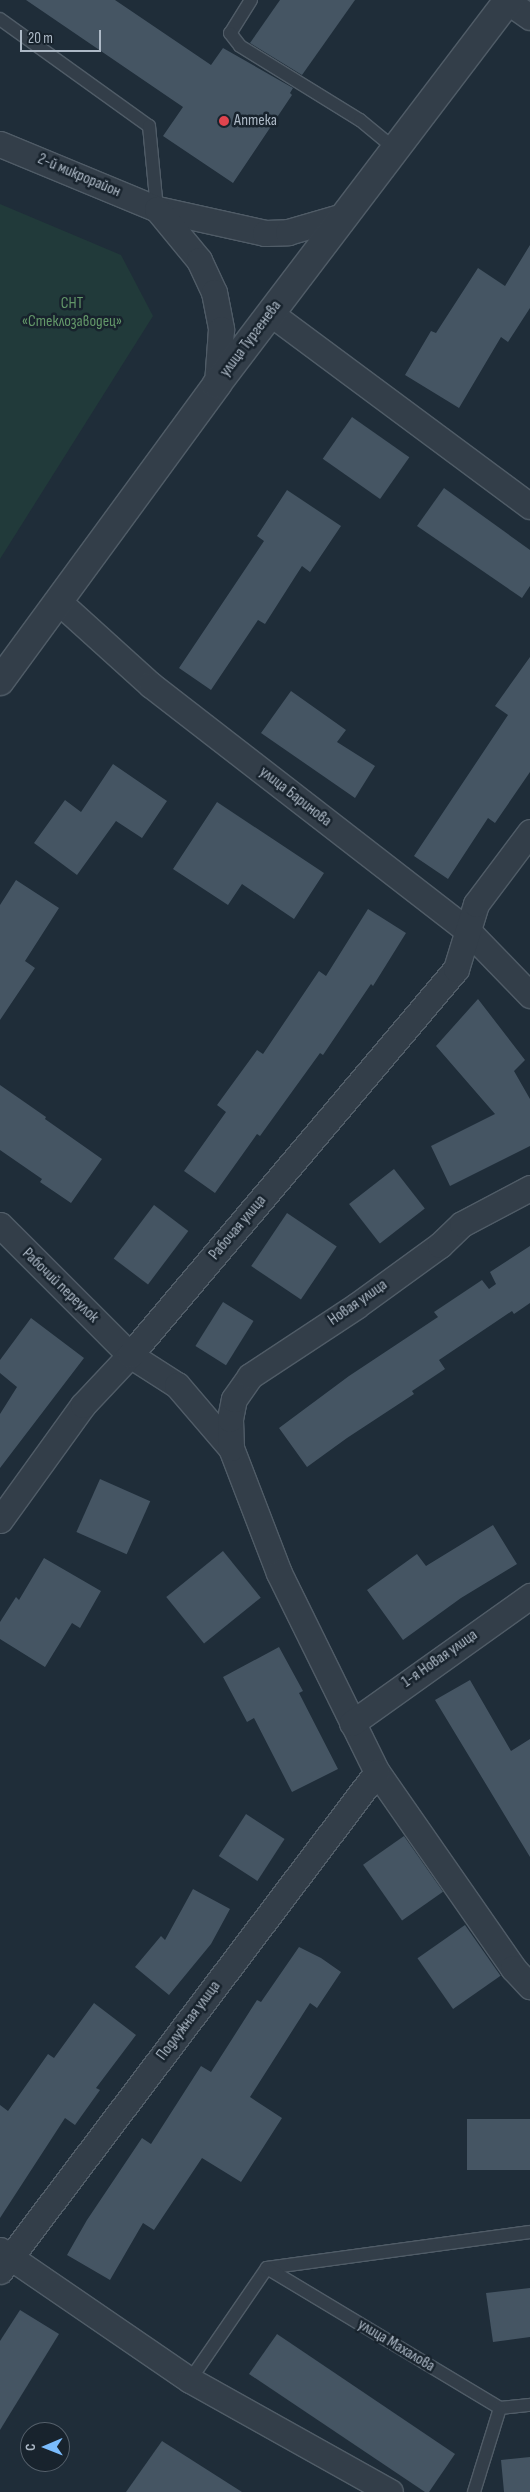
<!DOCTYPE html>
<meta charset="utf-8">
<style>
body{margin:0}
#map{position:relative;width:530px;height:2492px;overflow:hidden;background:#1f2d39;font-family:"Sofia Sans Condensed",sans-serif}
div>[style]{position:absolute}
[style*='--x']{left:calc(var(--x)*1px);top:calc(var(--y)*1px);width:calc(var(--w)*1px);rotate:calc(var(--a)*1deg)}
.green>*{inset:0;background:#213a3a}
.building>*{inset:0;background:#455563;transform-origin:0 0}
.roads{filter:drop-shadow(1px 0 #505c67) drop-shadow(-1px 0 #505c67) drop-shadow(0 1px #505c67) drop-shadow(0 -1px #505c67)}
.service>*{height:12px;margin:-6px;padding:0 6px;transform-origin:6px;border-radius:6px;background:#333e49}
.minor>*{height:25px;margin:-12.5px;padding:0 12.5px;transform-origin:12.5px;border-radius:12.5px;background:#333e49}
.tertiary>*{height:28px;margin:-14px;padding:0 14px;transform-origin:14px;border-radius:14px;background:#333e49}
.dots>*{width:14px;height:14px;translate:-50% -50%;box-sizing:border-box;border:2px solid #18232d;border-radius:50%}
span{translate:-50% -50%;white-space:nowrap;text-align:center;line-height:1.15;-webkit-text-stroke:5px #18232d;paint-order:stroke}
.poi-label{font-size:16px;color:#adb9c6}
.left{translate:0 -50%;text-align:left}
.street-label{font-size:16px;color:#adb9c6}
.park-label{font-size:16px;color:#639769}
.north{position:absolute;left:20px;top:2422px;width:50px;height:50px;box-sizing:border-box;background:#18232d;border:1px solid #545f6a;border-radius:50%;rotate:269deg;font-size:14px;font-weight:700;line-height:20px;text-align:center;color:#adb9c6}
.north::after{content:'';display:block;margin:auto;width:18px;height:22px;background:#7abcfd;clip-path:polygon(50% 0,100% 100%,50% 72%,0 100%)}
.scale{position:absolute;left:20px;top:30px;width:81px;height:22px;box-sizing:border-box;border:2px solid #adb9c6;border-top:0;padding-left:6px;font-size:15px;line-height:18px;white-space:nowrap;color:#adb9c6;-webkit-text-stroke:4px #18232d;paint-order:stroke}
</style>
<div id="map">
<div class="green">
<i style="clip-path:polygon(0 204px,121px 255px,153px 316px,0 559px)"></i>
</div>
<div class="building">
<i style="clip-path:polygon(26px 0,115px 0,211px 65px,223px 48px,293px 88px,290px 93px,292px 95px,233px 183px,163px 136px,183px 107px)"></i>
<i style="clip-path:polygon(280px 0,355px 0,302px 75px,250px 43px)"></i>
<i style="clip-path:polygon(530px 245px,530px 308px,508px 342px,501px 337px,459px 408px,405px 375px,431px 331px,436px 333px,478px 268px,505px 286px)"></i>
<i style="left:352px;top:417px;width:70px;height:51px;rotate:35deg"></i>
<i style="clip-path:polygon(444px 488px,530px 550px,530px 586px,522px 598px,417px 526px)"></i>
<i style="clip-path:polygon(287px 490px,341px 526px,310px 572px,302px 566px,265px 624px,258px 620px,211px 690px,179px 668px,264px 541px,257px 536px)"></i>
<i style="clip-path:polygon(530px 657px,530px 772px,495px 823px,488px 818px,448px 879px,414px 856px,508px 715px,495px 706px)"></i>
<i style="clip-path:polygon(291px 691px,346px 730px,337px 742px,375px 766px,355px 798px,261px 733px)"></i>
<i style="clip-path:polygon(113px 764px,167px 801px,142px 838px,116px 821px,77px 875px,34px 843px,65px 800px,81px 812px)"></i>
<i style="clip-path:polygon(217px 802px,324px 873px,294px 919px,242px 884px,228px 905px,173px 869px)"></i>
<i style="clip-path:polygon(16px 880px,59px 908px,25px 961px,35px 968px,0 1020px,0 905px)"></i>
<i style="clip-path:polygon(368px 909px,406px 933px,373px 986px,371px 984px,323px 1055px,320px 1053px,260px 1136px,257px 1134px,215px 1193px,184px 1171px,226px 1112px,217px 1105px,257px 1050px,263px 1054px,319px 971px,326px 976px)"></i>
<i style="clip-path:polygon(478px 999px,525px 1060px,514px 1071px,530px 1099px,530px 1146px,450px 1186px,431px 1146px,495px 1114px,436px 1046px)"></i>
<i style="clip-path:polygon(0 1085px,46px 1117px,45px 1119px,102px 1159px,71px 1203px,40px 1182px,42px 1179px,0 1150px)"></i>
<i style="left:394px;top:1169px;width:50px;height:57px;rotate:52deg"></i>
<i style="left:154px;top:1205px;width:43px;height:67px;rotate:37deg"></i>
<i style="left:287px;top:1213px;width:60px;height:64px;rotate:34deg"></i>
<i style="clip-path:polygon(530px 1246px,530px 1303px,514px 1314px,512px 1311px,439px 1360px,445px 1369px,412px 1391px,414px 1394px,347px 1438px,307px 1467px,279px 1428px,349px 1376px,438px 1317px,434px 1312px,482px 1280px,489px 1289px,496px 1284px,490px 1272px)"></i>
<i style="left:223px;top:1302px;width:36px;height:52px;rotate:32deg"></i>
<i style="clip-path:polygon(31px 1318px,84px 1358px,0 1468px,0 1414px,17px 1387px,0 1373px,0 1360px)"></i>
<i style="left:100px;top:1479px;width:55px;height:58px;rotate:24deg"></i>
<i style="clip-path:polygon(493px 1525px,517px 1564px,461px 1598px,403px 1640px,367px 1590px,417px 1554px,426px 1566px)"></i>
<i style="left:223px;top:1551px;width:60px;height:73px;rotate:51deg"></i>
<i style="clip-path:polygon(44px 1558px,101px 1591px,80px 1628px,72px 1623px,45px 1667px,0 1639px,0 1622px,16px 1597px,19px 1600px)"></i>
<i style="clip-path:polygon(279px 1647px,303px 1691px,299px 1693px,338px 1769px,292px 1792px,254px 1718px,247px 1722px,223px 1677px)"></i>
<i style="clip-path:polygon(470px 1680px,511px 1751px,530px 1739px,530px 1857px,435px 1700px)"></i>
<i style="left:246px;top:1814px;width:46px;height:50px;rotate:33deg"></i>
<i style="left:404px;top:1836px;width:68px;height:50px;rotate:55deg"></i>
<i style="clip-path:polygon(193px 1889px,230px 1909px,211px 1944px,169px 1995px,135px 1967px,161px 1936px,165px 1940px)"></i>
<i style="left:465px;top:1925px;width:62px;height:58px;rotate:55deg"></i>
<i style="clip-path:polygon(299px 1947px,321px 1958px,341px 1972px,317px 2008px,310px 2003px,250px 2097px,282px 2118px,241px 2182px,202px 2158px,154px 2230px,143px 2223px,110px 2280px,67px 2255px,87px 2220px,142px 2138px,151px 2144px,201px 2066px,211px 2072px,257px 2000px,261px 2002px)"></i>
<i style="clip-path:polygon(94px 2003px,136px 2035px,96px 2088px,100px 2090px,75px 2125px,65px 2118px,0 2218px,0 2105px,8px 2111px,48px 2054px,54px 2058px)"></i>
<i style="left:530px;top:2119px;width:51px;height:63px;rotate:90deg"></i>
<i style="clip-path:polygon(530px 2288px,530px 2337px,493px 2342px,486px 2293px)"></i>
<i style="clip-path:polygon(20px 2310px,59px 2334px,0 2430px,0 2341px)"></i>
<i style="clip-path:polygon(277px 2334px,455px 2454px,429px 2492px,425px 2492px,249px 2374px)"></i>
<i style="clip-path:polygon(162px 2441px,242px 2492px,126px 2492px)"></i>
<i style="clip-path:polygon(530px 2457px,530px 2492px,504px 2492px,501px 2460px)"></i>
</div>
<div class="roads">
<div class="service">
<i style="--x:251;--y:0;--w:39;--a:122"></i>
<i style="--x:230;--y:33;--w:16;--a:52"></i>
<i style="--x:240;--y:46;--w:141;--a:31.7"></i>
<i style="--x:360;--y:120;--w:45;--a:39.6"></i>
<i style="--x:0;--y:19;--w:183;--a:35.7"></i>
<i style="--x:149;--y:126;--w:83;--a:84.5"></i>
<i style="--x:267;--y:2268;--w:265;--a:-7.8"></i>
<i style="--x:190;--y:2380;--w:136;--a:-55.5"></i>
<i style="--x:267;--y:2268;--w:272;--a:31"></i>
<i style="--x:500;--y:2408;--w:30;--a:-6"></i>
<i style="--x:474;--y:2492;--w:88;--a:-72.8"></i>
</div>
<div class="minor">
<i style="--x:507;--y:1;--w:28;--a:35"></i>
<i style="--x:0;--y:144;--w:170;--a:22.5"></i>
<i style="--x:157;--y:209;--w:111;--a:12.5"></i>
<i style="--x:265;--y:233;--w:23;--a:-2"></i>
<i style="--x:288;--y:232;--w:60;--a:-16.3"></i>
<i style="--x:157;--y:209;--w:66;--a:50.5"></i>
<i style="--x:199;--y:260;--w:35;--a:65"></i>
<i style="--x:214;--y:292;--w:38;--a:79"></i>
<i style="--x:221;--y:329;--w:55;--a:94.2"></i>
<i style="--x:270;--y:313;--w:324;--a:36.6"></i>
<i style="--x:58;--y:601;--w:125;--a:42.1"></i>
<i style="--x:151;--y:685;--w:403;--a:37.8"></i>
<i style="--x:469;--y:932;--w:88;--a:45.9"></i>
<i style="--x:0;--y:1225;--w:184;--a:45"></i>
<i style="--x:130;--y:1355;--w:56;--a:32.6"></i>
<i style="--x:177;--y:1385;--w:83;--a:49.4"></i>
<i style="--x:231;--y:1448;--w:134;--a:69"></i>
<i style="--x:279;--y:1573;--w:222;--a:63.8"></i>
<i style="--x:377;--y:1772;--w:239;--a:55.2"></i>
<i style="--x:513;--y:1968;--w:25;--a:47"></i>
<i style="--x:231;--y:1448;--w:29;--a:-92"></i>
<i style="--x:230;--y:1419;--w:20;--a:-79"></i>
<i style="--x:234;--y:1399;--w:28;--a:-55"></i>
<i style="--x:250;--y:1376;--w:127;--a:-33.4"></i>
<i style="--x:356;--y:1306;--w:104;--a:-36"></i>
<i style="--x:440;--y:1245;--w:30;--a:-44"></i>
<i style="--x:462;--y:1224;--w:77;--a:-27.9"></i>
<i style="--x:0;--y:1520;--w:142;--a:-54.2"></i>
<i style="--x:83;--y:1405;--w:69;--a:-46.8"></i>
<i style="--x:130;--y:1355;--w:505;--a:-49.82"></i>
<i style="--x:456;--y:969;--w:68;--a:-72.9"></i>
<i style="--x:476;--y:904;--w:90;--a:-53.1"></i>
<i style="--x:352;--y:1723;--w:219;--a:-35.5"></i>
<i style="--x:0;--y:2250;--w:230;--a:34.4"></i>
<i style="--x:190;--y:2380;--w:229;--a:29.2"></i>
<i style="--x:0;--y:2271;--w:625;--a:-52.93"></i>
</div>
<div class="tertiary">
<i style="--x:0;--y:681;--w:368;--a:-53.8"></i>
<i style="--x:217;--y:384;--w:482;--a:-52.8"></i>
</div>
</div>
<div class="dots">
<i style="left:224px;top:121px;background:#e0444e"></i>
</div>
<div class="poi-label">
<span class="left" style="left:234px;top:121px">Аптека</span>
</div>
<div class="street-label">
<span style="left:79px;top:176px;rotate:23deg">2-й микрорайон</span>
<span style="left:251px;top:339px;rotate:-53deg">улица Тургенева</span>
<span style="left:295px;top:797px;rotate:38deg">улица Баринова</span>
<span style="left:238px;top:1228px;rotate:-50deg">Рабочая улица</span>
<span style="left:60px;top:1286px;rotate:44deg">Рабочий переулок</span>
<span style="left:358px;top:1303px;rotate:-35deg">Новая улица</span>
<span style="left:440px;top:1659px;rotate:-35deg">1-я Новая улица</span>
<span style="left:189px;top:2021px;rotate:-53deg">Подлужная улица</span>
<span style="left:396px;top:2346px;rotate:31deg">улица Махалова</span>
</div>
<div class="park-label">
<span style="left:72px;top:313px">СНТ<br>«Стеклозаводец»</span>
</div>
<div class="north">С</div>
<div class="scale">20 m</div>
</div>
